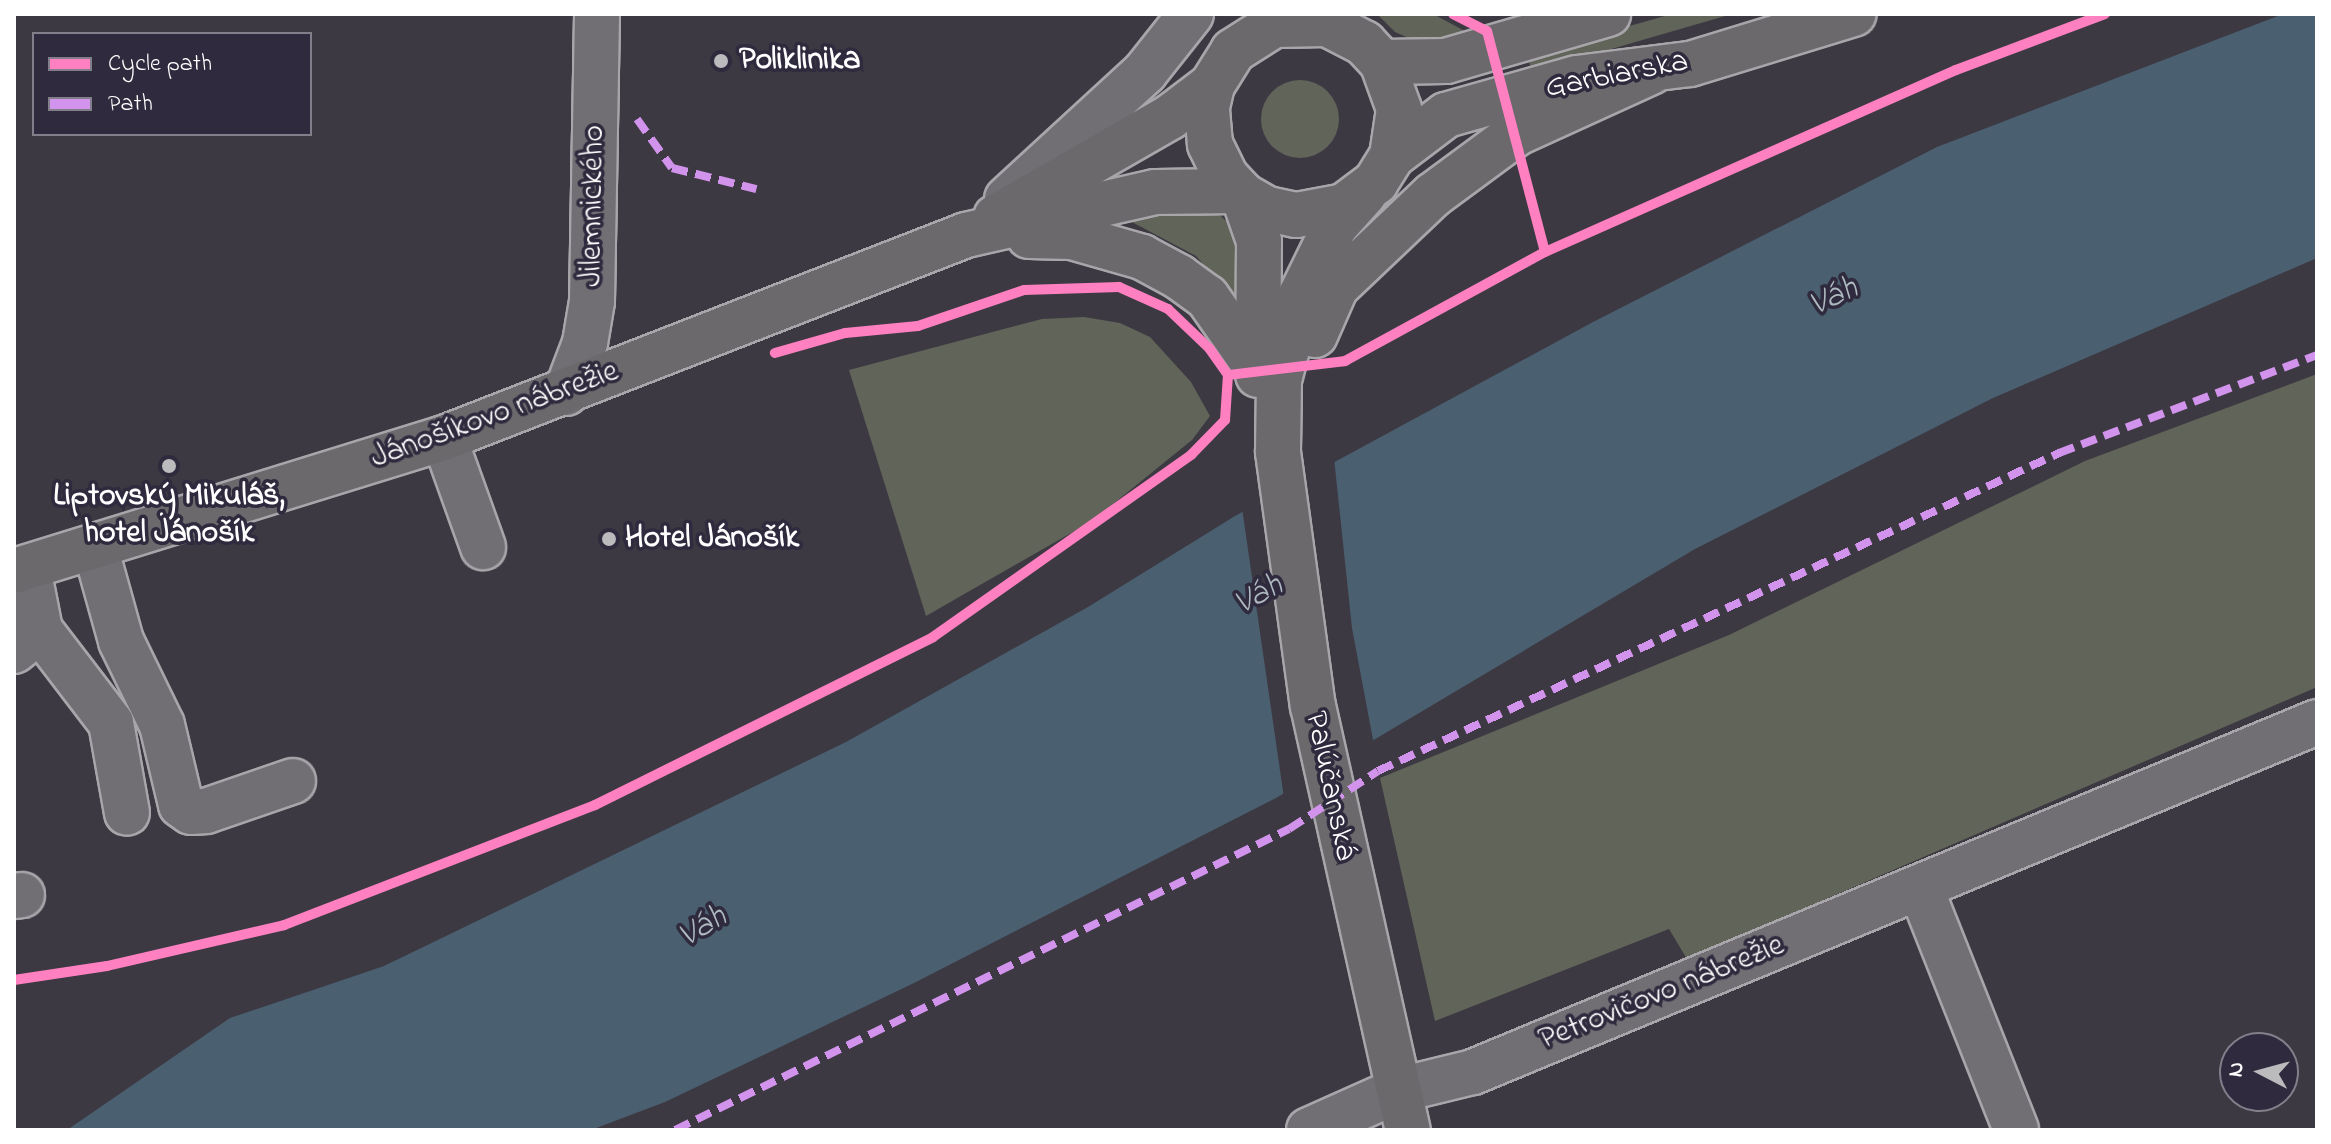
<!DOCTYPE html>
<meta charset="utf-8">
<style>
body{margin:0}
#map{position:relative;width:2331px;height:1144px;overflow:hidden;background:#3d3942;font-family:"Indie Flower",sans-serif}
div>[style]{position:absolute}
[style*='--x']{left:calc(var(--x)*1px);top:calc(var(--y)*1px);width:calc(var(--w)*1px);rotate:calc(var(--a)*1deg)}
.green>*{inset:0;background:#616459}
.round{border-radius:50%}
.water>*{inset:0;background:#4a5f70}
.pier>*{inset:0;background:#3d3942}
.roads{filter:drop-shadow(2px 0 #a8a6aa) drop-shadow(-2px 0 #a8a6aa) drop-shadow(0 2px #a8a6aa) drop-shadow(0 -2px #a8a6aa)}
.minor>*{height:44px;margin:-22px;padding:0 22px;transform-origin:22px;border-radius:22px;background:#716f74}
.major>*{height:44px;margin:-22px;padding:0 22px;transform-origin:22px;border-radius:22px;background:#6c696d}
.quiet>*{height:8px;margin-top:-4px;transform-origin:0;background:repeating-linear-gradient(90deg,#d193ec 0 16px,transparent 0 24px)}
.cycleway>*{height:10px;margin:-5px;padding:0 5px;transform-origin:5px;border-radius:5px;background:#ff80c0}
.dots>*{width:22px;height:22px;translate:-50% -50%;box-sizing:border-box;border:4px solid #2f2a3d;border-radius:50%}
span{translate:-50% -50%;white-space:nowrap;text-align:center;line-height:1.15;-webkit-text-stroke:7px #2f2a3d;paint-order:stroke}
.poi-label{font-size:32px;color:#fff;font-weight:700}
.left{translate:0 -50%;text-align:left}
.street-label{font-size:32px;color:#fff}
.water-label{font-size:34px;color:#aeb9c1;font-style:italic}
.frame{position:absolute;inset:0;border:16px solid #fff;pointer-events:none}
.legend{position:absolute;left:32px;top:32px;width:280px;height:104px;box-sizing:border-box;background:#2f2a3d;border:2px solid #827f8b;margin:0;padding:10px 14px;list-style:none;font-size:24px;color:#fff}
.legend li{display:flex;align-items:center;gap:16px;height:40px}
.legend b{width:40px;border:2px solid #827f8b}
.north{position:absolute;left:2219px;top:1032px;width:80px;height:80px;box-sizing:border-box;background:#2f2a3d;border:2px solid #827f8b;border-radius:50%;rotate:276deg;font-size:22px;font-weight:700;line-height:32px;text-align:center;color:#fff}
.north::after{content:'';display:block;margin:auto;width:28px;height:36px;background:#bbbabd;clip-path:polygon(50% 0,100% 100%,50% 72%,0 100%)}
</style>
<div id="map">
<div class="green">
<i style="clip-path:polygon(1377px 14px,1433px 14px,1478px 38px,1413px 40px,1395px 32px)"></i>
<i style="clip-path:polygon(1672px 14px,1732px 14px,1532px 72px,1527px 55px)"></i>
<i class="round" style="left:1261px;top:80px;width:78px;height:78px"></i>
<i style="clip-path:polygon(1216px 211px,1239px 234px,1241px 273px,1233px 297px,1196px 256px,1130px 221px,1135px 213px)"></i>
<i style="clip-path:polygon(1084px 317px,1120px 323px,1150px 337px,1191px 382px,1210px 416px,1192px 440px,1092px 521px,926px 616px,849px 370px,1042px 319px)"></i>
<i style="clip-path:polygon(2317px 374px,2317px 687px,1687px 959px,1669px 929px,1435px 1021px,1380px 778px,1729px 635px,2085px 461px)"></i>
</div>
<div class="water">
<i style="clip-path:polygon(2283px 14px,2317px 14px,2317px 258px,1993px 398px,1695px 549px,1276px 798px,912px 984px,665px 1102px,591px 1130px,67px 1130px,230px 1018px,384px 966px,846px 742px,1088px 607px,1235px 516px,1593px 322px,1937px 147px)"></i>
</div>
<div class="pier">
<i style="clip-path:polygon(1334px 458px,1352px 628px,1374px 745px,1284px 798px,1242px 508px)"></i>
</div>
<div class="roads">
<div class="minor">
<i style="--x:1007;--y:199;--w:188;--a:-42.6"></i>
<i style="--x:1145;--y:72;--w:74;--a:-51.6"></i>
<i style="--x:566;--y:393;--w:53;--a:-69.2"></i>
<i style="--x:585;--y:343;--w:43;--a:-80.5"></i>
<i style="--x:592;--y:301;--w:287;--a:-89"></i>
<i style="--x:444;--y:438;--w:116;--a:70.3"></i>
<i style="--x:95;--y:547;--w:98;--a:74.5"></i>
<i style="--x:121;--y:641;--w:93;--a:64"></i>
<i style="--x:162;--y:725;--w:82;--a:76.6"></i>
<i style="--x:181;--y:805;--w:12;--a:35"></i>
<i style="--x:191;--y:812;--w:15;--a:-4"></i>
<i style="--x:206;--y:811;--w:92;--a:-19"></i>
<i style="--x:40;--y:630;--w:117;--a:52.6"></i>
<i style="--x:111;--y:723;--w:91;--a:79.9"></i>
<i style="--x:14;--y:651;--w:33;--a:-39"></i>
<i style="--x:40;--y:630;--w:63;--a:-101"></i>
<i style="--x:1920;--y:887;--w:261;--a:68.4"></i>
<i style="--x:14;--y:896;--w:8;--a:-7"></i>
<i style="--x:1309;--y:1130;--w:98;--a:-24"></i>
<i style="--x:1399;--y:1090;--w:76;--a:-13.7"></i>
<i style="--x:1473;--y:1072;--w:914;--a:-22.52"></i>
</div>
<div class="major">
<i style="--x:1382;--y:62;--w:64;--a:-0.9"></i>
<i style="--x:1446;--y:61;--w:169;--a:-16.2"></i>
<i style="--x:1392;--y:156;--w:68;--a:-37.2"></i>
<i style="--x:1446;--y:115;--w:136;--a:-15.8"></i>
<i style="--x:1577;--y:78;--w:114;--a:-7.1"></i>
<i style="--x:1690;--y:64;--w:171;--a:-17"></i>
<i style="--x:1364;--y:194;--w:43;--a:132.2"></i>
<i style="--x:1335;--y:226;--w:77;--a:116.2"></i>
<i style="--x:1301;--y:295;--w:88;--a:104.5"></i>
<i style="--x:1279;--y:380;--w:72;--a:90.8"></i>
<i style="--x:1278;--y:452;--w:256;--a:82.2"></i>
<i style="--x:1313;--y:706;--w:435;--a:77.4"></i>
<i style="--x:1243;--y:195;--w:49;--a:70.8"></i>
<i style="--x:1259;--y:241;--w:134;--a:90.4"></i>
<i style="--x:996;--y:217;--w:201;--a:-29.9"></i>
<i style="--x:1170;--y:117;--w:53;--a:-37.3"></i>
<i style="--x:1212;--y:85;--w:40;--a:-58"></i>
<i style="--x:1233;--y:51;--w:49;--a:-32.4"></i>
<i style="--x:1274;--y:25;--w:53;--a:-1.1"></i>
<i style="--x:1327;--y:24;--w:42;--a:27.2"></i>
<i style="--x:1364;--y:43;--w:26;--a:47"></i>
<i style="--x:1382;--y:62;--w:50;--a:70.1"></i>
<i style="--x:1399;--y:109;--w:48;--a:98.5"></i>
<i style="--x:1392;--y:156;--w:31;--a:122"></i>
<i style="--x:1376;--y:182;--w:40;--a:143"></i>
<i style="--x:1344;--y:206;--w:49;--a:169.4"></i>
<i style="--x:1296;--y:215;--w:30;--a:-168"></i>
<i style="--x:1267;--y:209;--w:28;--a:-150"></i>
<i style="--x:1243;--y:195;--w:25;--a:-133"></i>
<i style="--x:1226;--y:177;--w:37;--a:-116"></i>
<i style="--x:1210;--y:144;--w:37;--a:-95"></i>
<i style="--x:1207;--y:107;--w:23;--a:-77"></i>
<i style="--x:1029;--y:236;--w:43;--a:1.3"></i>
<i style="--x:1072;--y:237;--w:73;--a:15.9"></i>
<i style="--x:1142;--y:257;--w:42;--a:28.4"></i>
<i style="--x:1179;--y:277;--w:34;--a:36"></i>
<i style="--x:1207;--y:297;--w:89;--a:55.1"></i>
<i style="--x:1315;--y:335;--w:52;--a:-66.4"></i>
<i style="--x:1336;--y:287;--w:134;--a:-43.5"></i>
<i style="--x:1433;--y:195;--w:104;--a:-36.4"></i>
<i style="--x:1517;--y:133;--w:147;--a:-24.5"></i>
<i style="--x:14;--y:571;--w:450;--a:-17.2"></i>
<i style="--x:444;--y:438;--w:560;--a:-21.25"></i>
<i style="--x:966;--y:235;--w:194;--a:-12.8"></i>
<i style="--x:1155;--y:192;--w:83;--a:-0.7"></i>
</div>
</div>
<div class="quiet">
<i style="--x:637;--y:119;--w:60;--a:54.5"></i>
<i style="--x:672;--y:168;--w:87;--a:14"></i>
<i style="--x:675;--y:1130;--w:684;--a:-26.12"></i>
<i style="--x:1289;--y:829;--w:106;--a:-33.1"></i>
<i style="--x:1378;--y:771;--w:752;--a:-25.03"></i>
<i style="--x:2059;--y:453;--w:276;--a:-20.8"></i>
</div>
<div class="cycleway">
<i style="--x:1453;--y:14;--w:38;--a:27"></i>
<i style="--x:1487;--y:31;--w:228;--a:75.3"></i>
<i style="--x:1228;--y:375;--w:118;--a:-6.8"></i>
<i style="--x:1345;--y:361;--w:228;--a:-28.6"></i>
<i style="--x:1545;--y:252;--w:449;--a:-23.9"></i>
<i style="--x:1956;--y:70;--w:159;--a:-20.6"></i>
<i style="--x:14;--y:980;--w:94;--a:-8.6"></i>
<i style="--x:107;--y:966;--w:182;--a:-13"></i>
<i style="--x:284;--y:925;--w:333;--a:-21.1"></i>
<i style="--x:595;--y:805;--w:377;--a:-26.4"></i>
<i style="--x:933;--y:637;--w:316;--a:-35.2"></i>
<i style="--x:1191;--y:455;--w:49;--a:-45.8"></i>
<i style="--x:1225;--y:420;--w:45;--a:-86.2"></i>
<i style="--x:1228;--y:375;--w:32;--a:-125"></i>
<i style="--x:1210;--y:349;--w:58;--a:-136.4"></i>
<i style="--x:1168;--y:309;--w:54;--a:-155.8"></i>
<i style="--x:1119;--y:287;--w:95;--a:178.2"></i>
<i style="--x:1024;--y:290;--w:112;--a:161.2"></i>
<i style="--x:918;--y:326;--w:73;--a:174.5"></i>
<i style="--x:845;--y:333;--w:73;--a:164.1"></i>
</div>
<div class="dots">
<i style="left:721px;top:61px;background:#bbbabd"></i>
<i style="left:169px;top:466px;background:#bbbabd"></i>
<i style="left:609px;top:539px;background:#bbbabd"></i>
</div>
<div class="poi-label">
<span class="left" style="left:739px;top:61px">Poliklinika</span>
<span style="left:169px;top:516px">Liptovský Mikuláš,<br>hotel Jánošík</span>
<span class="left" style="left:625px;top:539px">Hotel Jánošík</span>
</div>
<div class="street-label">
<span style="left:1617px;top:76px;rotate:-11deg">Garbiarska</span>
<span style="left:594px;top:206px;rotate:-89deg">Jilemnického</span>
<span style="left:495px;top:416px;rotate:-20deg">Jánošíkovo nábrežie</span>
<span style="left:1329px;top:786px;rotate:78deg">Palúčanská</span>
<span style="left:1662px;top:994px;rotate:-22deg">Petrovičovo nábrežie</span>
</div>
<div class="water-label">
<span style="left:1834px;top:298px;rotate:-25deg">Váh</span>
<span style="left:1259px;top:596px;rotate:-28deg">Váh</span>
<span style="left:703px;top:928px;rotate:-31deg">Váh</span>
</div>
<div class="frame"></div>
<ul class="legend">
<li><b style="height:10px;background:#ff80c0"></b>Cycle path</li>
<li><b style="height:10px;background:#d193ec"></b>Path</li>
</ul>
<div class="north">N</div>
</div>
